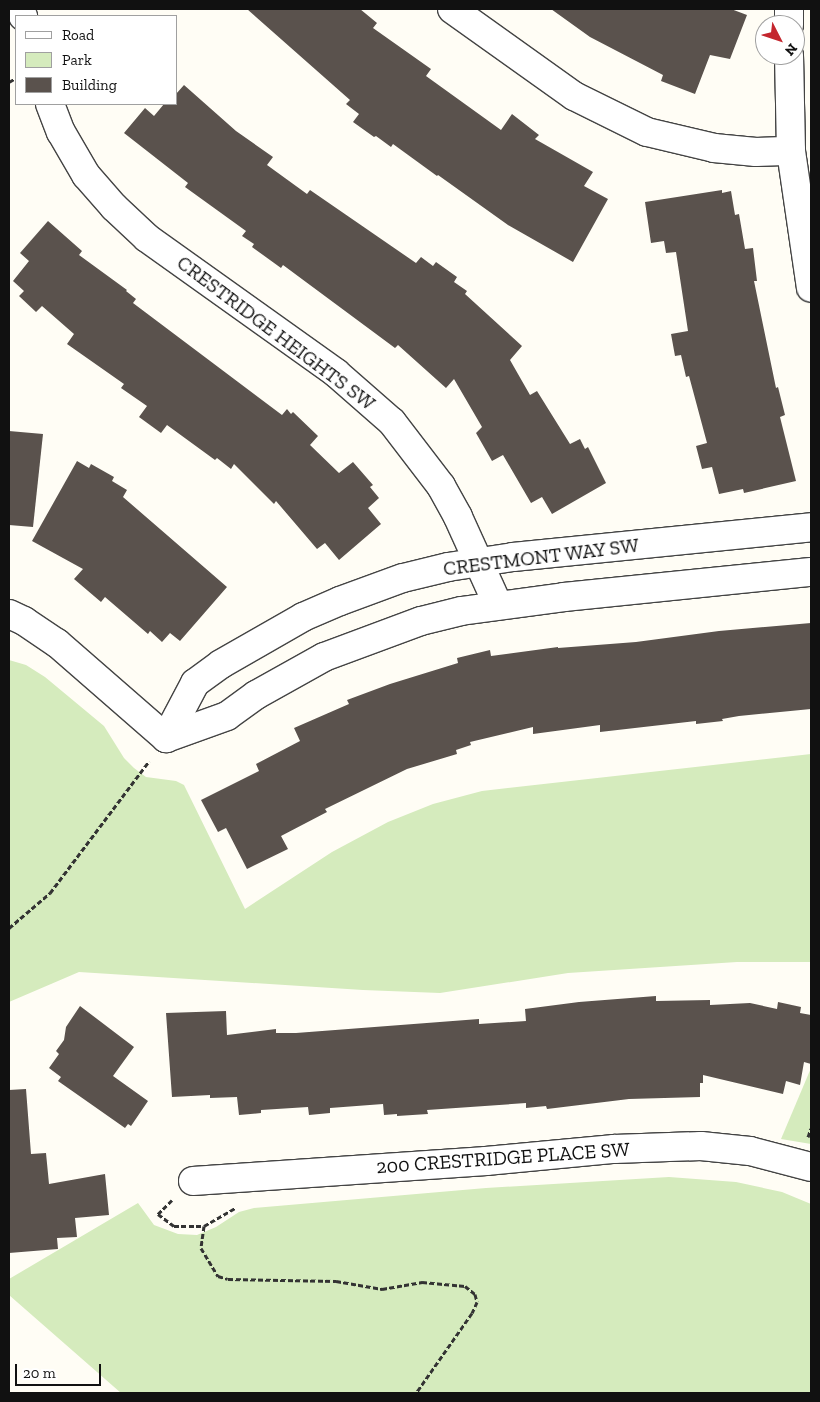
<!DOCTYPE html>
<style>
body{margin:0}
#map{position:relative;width:820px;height:1402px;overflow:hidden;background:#fffdf5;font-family:"Zilla Slab",serif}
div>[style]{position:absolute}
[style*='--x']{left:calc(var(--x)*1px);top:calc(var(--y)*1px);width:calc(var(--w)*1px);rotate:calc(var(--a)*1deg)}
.green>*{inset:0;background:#d5ebbd}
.building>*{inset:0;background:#5a524d}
.path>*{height:3px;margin-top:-1.5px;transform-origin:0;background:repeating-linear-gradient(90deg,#333 0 5px,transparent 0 7.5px)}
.roads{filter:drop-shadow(1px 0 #444) drop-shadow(-1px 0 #444) drop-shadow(0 1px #444) drop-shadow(0 -1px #444)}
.minor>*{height:28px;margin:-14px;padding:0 14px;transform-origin:14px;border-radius:14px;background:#fff}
span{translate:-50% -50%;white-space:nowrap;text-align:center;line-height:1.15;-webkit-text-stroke:5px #fff;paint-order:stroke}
.street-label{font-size:20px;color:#111}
.frame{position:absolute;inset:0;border:10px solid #111;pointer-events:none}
.legend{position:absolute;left:15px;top:15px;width:162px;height:90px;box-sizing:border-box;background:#fff;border:1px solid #a0a0a0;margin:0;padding:6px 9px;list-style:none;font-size:15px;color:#111}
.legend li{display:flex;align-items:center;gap:10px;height:25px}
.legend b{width:25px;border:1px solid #a0a0a0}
.north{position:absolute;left:755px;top:15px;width:50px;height:50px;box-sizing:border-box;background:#fff;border:1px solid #a0a0a0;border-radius:50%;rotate:131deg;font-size:14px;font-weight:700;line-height:20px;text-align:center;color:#111}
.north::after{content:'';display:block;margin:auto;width:18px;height:22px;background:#c4262e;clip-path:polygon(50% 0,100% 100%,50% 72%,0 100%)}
.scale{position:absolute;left:15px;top:1364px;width:86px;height:22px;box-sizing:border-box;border:2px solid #111;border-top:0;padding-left:6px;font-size:15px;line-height:18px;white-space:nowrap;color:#111;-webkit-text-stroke:4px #fff;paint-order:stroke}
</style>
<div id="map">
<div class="green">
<i style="clip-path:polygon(9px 660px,26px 665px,45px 677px,104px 726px,124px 758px,134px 768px,146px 777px,176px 781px,184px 785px,245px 909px,332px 852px,388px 822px,433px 804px,482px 791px,811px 754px,811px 962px,737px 962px,568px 973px,440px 993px,363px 990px,79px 972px,9px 1002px)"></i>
<i style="clip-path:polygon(811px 1068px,811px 1144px,781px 1139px)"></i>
<i style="clip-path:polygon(669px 1177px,736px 1182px,782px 1192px,811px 1204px,811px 1393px,121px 1393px,9px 1295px,9px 1279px,138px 1203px,154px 1225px,178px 1234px,197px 1235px,216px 1227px,239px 1212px,254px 1208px,486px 1188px)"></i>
</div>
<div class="building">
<i style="clip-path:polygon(247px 9px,360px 9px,377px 23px,373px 28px,431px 69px,426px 76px,501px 130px,512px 114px,539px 135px,535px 139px,593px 172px,584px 186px,608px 199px,573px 262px,508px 225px,438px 175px,437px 176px,393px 144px,391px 147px,376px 136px,374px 137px,353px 122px,359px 114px,346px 104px,350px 100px)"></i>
<i style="clip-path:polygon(551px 9px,731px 9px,747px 15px,730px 59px,710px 55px,695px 94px,661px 81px,663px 75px,590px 37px)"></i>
<i style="clip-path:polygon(184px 85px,236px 131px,273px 157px,267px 165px,307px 194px,310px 190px,416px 263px,421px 257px,433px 266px,436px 262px,457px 277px,454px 282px,467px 291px,465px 294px,522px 346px,510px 360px,530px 395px,537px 391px,570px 444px,580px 439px,585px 449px,588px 447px,606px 483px,552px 514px,542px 497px,531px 503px,503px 455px,492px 461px,476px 433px,482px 427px,454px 379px,446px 388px,398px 345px,395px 348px,283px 265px,281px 268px,252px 247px,254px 244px,242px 236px,246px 231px,185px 187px,188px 183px,124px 133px,145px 108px,154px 116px,164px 104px,176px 104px,176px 94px)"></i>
<i style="clip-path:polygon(722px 190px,722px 193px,731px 191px,735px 215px,739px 214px,745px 249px,753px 248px,757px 281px,754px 281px,776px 388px,778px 387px,785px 415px,780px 417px,796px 481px,744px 493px,743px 489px,719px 494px,712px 467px,702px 469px,696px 446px,707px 443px,689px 376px,686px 377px,681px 355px,675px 356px,671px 334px,688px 331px,676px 252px,666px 253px,664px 241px,651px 243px,645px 202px)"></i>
<i style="clip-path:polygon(48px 221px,82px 251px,79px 255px,127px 290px,126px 291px,136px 299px,133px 303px,282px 415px,287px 409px,291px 414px,293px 412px,318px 436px,310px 445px,339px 473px,353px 462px,373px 485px,370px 487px,379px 498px,368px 508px,381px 524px,339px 560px,325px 543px,317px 549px,276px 501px,274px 504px,234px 464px,231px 469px,217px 458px,215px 460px,167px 425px,161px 433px,139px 417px,147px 406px,121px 388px,124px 384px,67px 344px,74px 334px,42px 306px,36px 312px,19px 296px,24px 291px,13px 281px,29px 261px,20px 253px)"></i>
<i style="clip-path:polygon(9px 431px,43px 434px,33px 527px,9px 525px)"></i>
<i style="clip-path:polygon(77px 461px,89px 468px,91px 464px,114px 477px,112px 481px,127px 490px,123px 497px,227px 587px,180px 641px,170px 633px,162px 642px,150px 631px,148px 634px,105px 597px,101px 602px,74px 579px,83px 569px,32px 541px)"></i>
<i style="clip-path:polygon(811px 623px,811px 709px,739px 716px,722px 719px,723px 721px,696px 724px,696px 721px,600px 732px,600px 725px,533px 734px,533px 727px,470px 742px,471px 745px,456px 750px,457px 754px,407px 769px,325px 809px,327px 812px,281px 836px,288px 849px,247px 869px,226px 828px,218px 832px,201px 800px,259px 771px,256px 764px,300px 741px,294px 728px,349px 704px,347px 700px,390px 684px,458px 663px,457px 658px,490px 650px,491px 656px,558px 647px,558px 648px,636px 642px,719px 631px)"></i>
<i style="clip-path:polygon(656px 996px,656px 1001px,710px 1000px,710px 1005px,750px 1003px,777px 1009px,778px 1002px,801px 1007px,800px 1013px,811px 1015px,811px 1064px,804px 1062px,800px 1085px,786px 1081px,783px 1094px,703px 1075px,703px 1083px,700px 1083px,700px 1097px,629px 1099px,547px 1109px,546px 1106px,526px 1108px,526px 1103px,427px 1110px,428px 1114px,397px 1116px,397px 1114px,384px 1115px,383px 1104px,330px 1108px,330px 1113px,309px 1115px,308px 1107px,261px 1110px,261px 1113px,239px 1115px,237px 1097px,210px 1098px,210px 1095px,172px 1097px,166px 1013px,226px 1011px,227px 1035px,276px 1029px,276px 1033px,296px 1033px,479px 1019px,479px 1024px,526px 1021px,525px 1009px,579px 1002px)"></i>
<i style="clip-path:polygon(80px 1006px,134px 1047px,113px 1076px,148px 1101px,131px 1126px,128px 1124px,125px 1128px,58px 1081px,61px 1077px,49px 1068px,59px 1054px,56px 1051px,64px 1040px,66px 1027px)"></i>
<i style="clip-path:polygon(26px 1089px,31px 1154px,46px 1153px,49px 1184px,105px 1174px,109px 1215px,75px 1218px,77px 1237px,57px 1238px,58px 1249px,9px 1253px,9px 1090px)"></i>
</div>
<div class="path">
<i style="--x:9;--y:82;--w:8;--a:-30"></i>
<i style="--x:9;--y:928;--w:54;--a:-40.5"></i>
<i style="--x:50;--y:893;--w:165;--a:-53.1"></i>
<i style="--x:808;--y:1137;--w:9;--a:-72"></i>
<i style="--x:172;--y:1200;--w:20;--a:135"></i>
<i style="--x:158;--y:1214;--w:20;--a:37"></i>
<i style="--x:174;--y:1226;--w:30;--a:0"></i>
<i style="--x:204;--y:1226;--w:36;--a:-30"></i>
<i style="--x:204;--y:1226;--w:22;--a:98"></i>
<i style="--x:201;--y:1248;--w:33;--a:59"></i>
<i style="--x:218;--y:1276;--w:10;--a:17"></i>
<i style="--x:228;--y:1279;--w:108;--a:1.1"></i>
<i style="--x:336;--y:1281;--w:47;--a:9.9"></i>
<i style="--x:382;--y:1289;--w:41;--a:-9.9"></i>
<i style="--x:422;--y:1282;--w:43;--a:5.3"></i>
<i style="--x:465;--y:1286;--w:13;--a:39"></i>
<i style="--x:475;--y:1294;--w:8;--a:76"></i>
<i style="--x:477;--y:1302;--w:12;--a:114"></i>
<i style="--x:472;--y:1313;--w:98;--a:125"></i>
</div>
<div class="roads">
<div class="minor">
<i style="--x:20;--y:9;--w:8;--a:67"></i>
<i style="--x:452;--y:9;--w:150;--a:35.5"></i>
<i style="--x:574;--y:96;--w:81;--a:26.3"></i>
<i style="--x:647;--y:132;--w:69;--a:13.4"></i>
<i style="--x:714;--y:148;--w:42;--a:5.4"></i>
<i style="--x:756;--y:152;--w:35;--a:-2"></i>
<i style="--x:789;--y:25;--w:16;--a:-90"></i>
<i style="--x:789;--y:55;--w:96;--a:88.8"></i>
<i style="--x:791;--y:151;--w:138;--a:81.7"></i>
<i style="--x:50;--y:104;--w:30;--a:69"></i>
<i style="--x:61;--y:132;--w:50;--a:59.8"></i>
<i style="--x:86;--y:175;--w:43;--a:48.8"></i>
<i style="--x:114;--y:207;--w:45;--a:43.2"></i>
<i style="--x:147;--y:238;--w:232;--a:35.5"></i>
<i style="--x:336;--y:373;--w:74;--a:41.2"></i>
<i style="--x:392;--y:422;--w:81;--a:52.6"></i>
<i style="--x:441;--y:486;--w:35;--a:61"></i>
<i style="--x:458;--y:517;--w:97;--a:65.6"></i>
<i style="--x:9;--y:614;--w:17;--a:25"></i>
<i style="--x:24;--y:621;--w:40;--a:34"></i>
<i style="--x:57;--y:643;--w:145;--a:41.1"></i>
<i style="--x:166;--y:738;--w:62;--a:-62.2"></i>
<i style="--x:195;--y:683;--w:32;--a:-36"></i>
<i style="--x:221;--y:664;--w:95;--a:-29.8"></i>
<i style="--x:303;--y:617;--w:40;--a:-23.4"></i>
<i style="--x:340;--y:601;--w:67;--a:-20.1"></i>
<i style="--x:403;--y:578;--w:46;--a:-13.7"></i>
<i style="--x:448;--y:567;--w:66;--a:-8.7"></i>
<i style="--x:513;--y:557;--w:300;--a:-5.7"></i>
<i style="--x:166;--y:738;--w:65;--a:-19.8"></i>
<i style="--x:227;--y:716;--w:36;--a:-36"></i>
<i style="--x:256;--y:695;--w:78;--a:-29.2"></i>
<i style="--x:324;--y:657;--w:103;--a:-20.4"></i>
<i style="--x:421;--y:621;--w:41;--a:-14"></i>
<i style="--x:461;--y:611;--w:104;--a:-7.7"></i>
<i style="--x:564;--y:597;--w:248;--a:-5.8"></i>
<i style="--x:193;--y:1181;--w:294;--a:-3.9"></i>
<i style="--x:486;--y:1161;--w:129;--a:-5.4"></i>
<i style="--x:614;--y:1149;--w:87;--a:-2"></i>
<i style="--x:701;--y:1146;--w:49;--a:5.8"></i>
<i style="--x:750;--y:1151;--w:63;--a:14.7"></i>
</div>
</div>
<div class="street-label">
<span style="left:276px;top:333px;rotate:37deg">CRESTRIDGE HEIGHTS SW</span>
<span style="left:541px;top:557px;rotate:-7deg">CRESTMONT WAY SW</span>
<span style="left:503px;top:1158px;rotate:-4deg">200 CRESTRIDGE PLACE SW</span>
</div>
<div class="frame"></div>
<ul class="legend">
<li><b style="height:6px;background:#fff"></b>Road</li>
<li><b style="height:14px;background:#d5ebbd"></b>Park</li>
<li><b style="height:14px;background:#5a524d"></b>Building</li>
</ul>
<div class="north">N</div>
<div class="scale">20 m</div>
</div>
